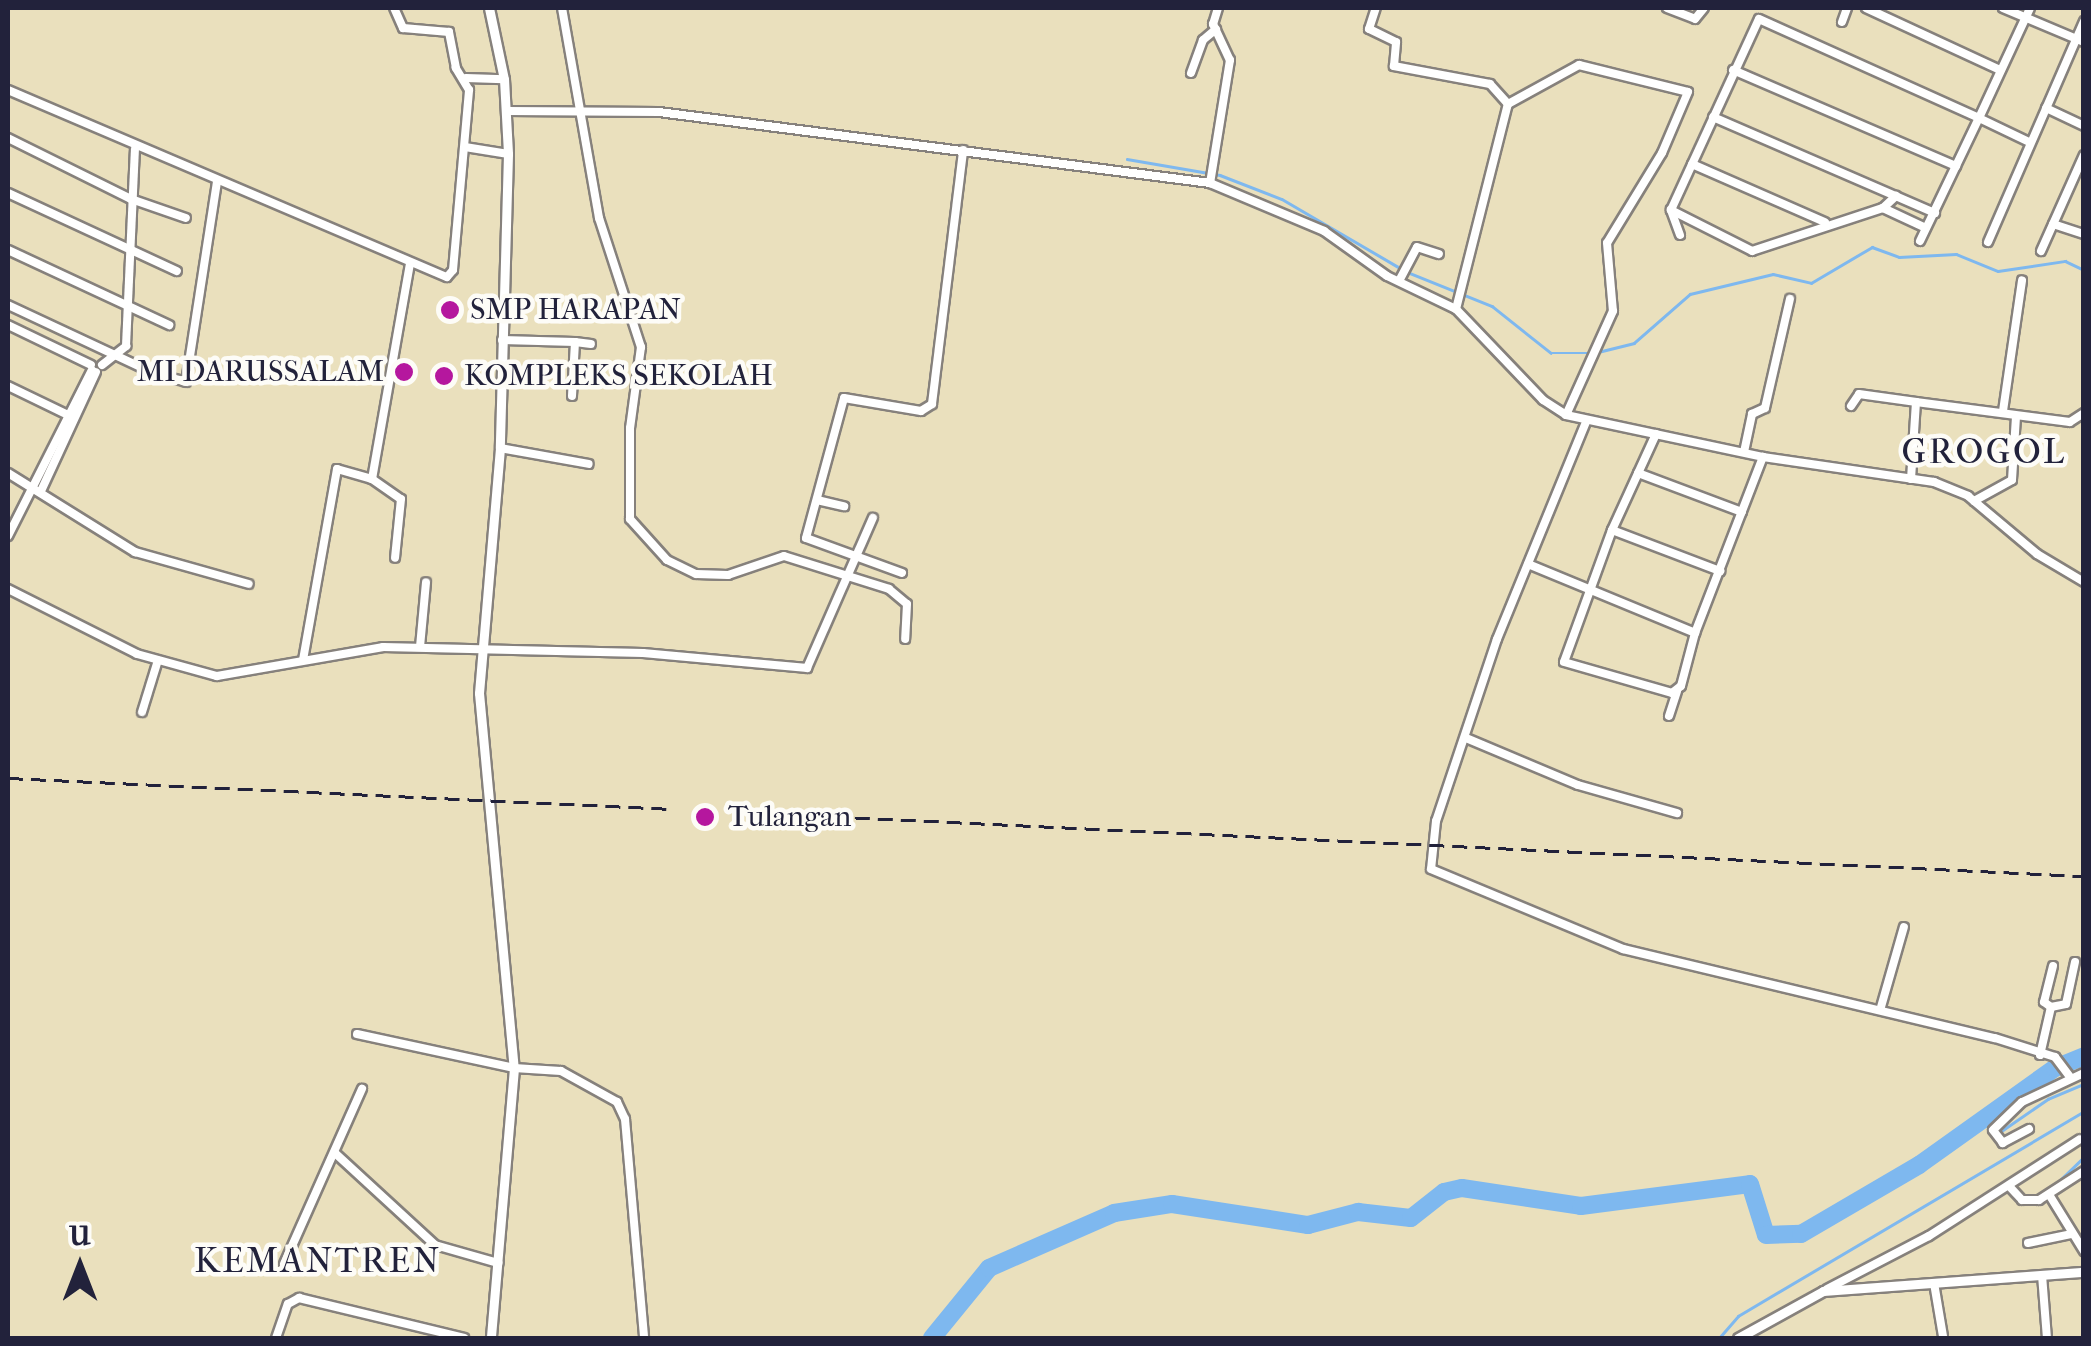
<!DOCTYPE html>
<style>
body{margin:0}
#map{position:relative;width:2091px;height:1346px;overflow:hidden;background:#eae0bd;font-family:"IM FELL French Canon",serif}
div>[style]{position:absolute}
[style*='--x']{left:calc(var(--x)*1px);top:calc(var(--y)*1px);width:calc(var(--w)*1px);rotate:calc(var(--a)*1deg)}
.stream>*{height:2.5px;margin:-1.25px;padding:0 1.25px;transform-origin:1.25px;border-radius:1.25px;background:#7eb8ef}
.river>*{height:18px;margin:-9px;padding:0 9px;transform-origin:9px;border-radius:9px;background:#7eb8ef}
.roads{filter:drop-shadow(2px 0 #86817c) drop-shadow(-2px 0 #86817c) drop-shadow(0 2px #86817c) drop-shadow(0 -2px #86817c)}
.minor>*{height:8px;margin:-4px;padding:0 4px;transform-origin:4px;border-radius:4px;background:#fff}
.tertiary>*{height:9px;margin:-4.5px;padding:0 4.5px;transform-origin:4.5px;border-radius:4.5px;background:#fff}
.rail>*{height:2.5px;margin-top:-1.25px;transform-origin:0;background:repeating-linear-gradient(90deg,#22223b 0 15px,transparent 0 23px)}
.dots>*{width:28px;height:28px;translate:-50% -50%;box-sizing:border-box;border:5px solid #fdfcf7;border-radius:50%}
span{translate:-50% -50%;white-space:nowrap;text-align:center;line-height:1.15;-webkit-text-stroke:9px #fdfcf7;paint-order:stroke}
.poi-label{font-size:30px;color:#22223b}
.left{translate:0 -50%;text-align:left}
.right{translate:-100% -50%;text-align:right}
.quarter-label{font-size:35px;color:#22223b;letter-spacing:2.5px}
.frame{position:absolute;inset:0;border:10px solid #22223b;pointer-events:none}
.north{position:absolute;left:30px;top:1216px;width:100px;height:100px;-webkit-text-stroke:8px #fdfcf7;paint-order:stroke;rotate:0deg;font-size:28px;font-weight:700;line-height:40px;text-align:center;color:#22223b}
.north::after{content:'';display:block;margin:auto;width:35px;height:45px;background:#22223b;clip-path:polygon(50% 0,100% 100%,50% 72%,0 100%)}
</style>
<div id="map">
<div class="stream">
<i style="--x:1127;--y:159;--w:94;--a:9.8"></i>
<i style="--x:1220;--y:175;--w:66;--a:21.2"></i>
<i style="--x:1282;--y:199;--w:137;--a:30.3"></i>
<i style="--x:1407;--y:272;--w:92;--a:21.8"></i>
<i style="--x:1492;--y:306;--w:75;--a:38.5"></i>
<i style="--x:1551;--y:353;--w:39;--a:0"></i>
<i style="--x:1598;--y:352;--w:37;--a:-14"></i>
<i style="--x:1634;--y:343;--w:74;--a:-41.2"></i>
<i style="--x:1690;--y:294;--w:85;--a:-13.5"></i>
<i style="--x:1773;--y:274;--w:39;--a:13"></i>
<i style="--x:1811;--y:283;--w:71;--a:-30.5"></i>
<i style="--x:1872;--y:247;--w:29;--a:20"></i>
<i style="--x:1899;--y:257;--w:57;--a:-3"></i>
<i style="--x:1956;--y:254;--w:45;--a:22"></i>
<i style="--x:1998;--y:271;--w:68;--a:-8.5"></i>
<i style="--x:2065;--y:261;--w:21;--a:25"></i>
<i style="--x:1997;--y:1134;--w:62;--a:-34.5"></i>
<i style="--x:2048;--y:1099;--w:39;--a:-23"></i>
<i style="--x:2053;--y:1187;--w:43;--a:-44.1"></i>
<i style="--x:1719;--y:1338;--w:29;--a:-49"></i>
<i style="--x:1738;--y:1316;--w:402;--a:-30.6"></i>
</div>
<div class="river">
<i style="--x:932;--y:1338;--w:90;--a:-50.8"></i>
<i style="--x:989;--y:1268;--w:137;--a:-23.7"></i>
<i style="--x:1114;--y:1213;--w:59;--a:-8.8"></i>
<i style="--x:1172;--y:1204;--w:138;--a:8.8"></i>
<i style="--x:1308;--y:1225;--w:52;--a:-14.6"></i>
<i style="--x:1358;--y:1212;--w:53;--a:6.5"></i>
<i style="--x:1411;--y:1218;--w:42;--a:-38.2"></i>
<i style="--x:1444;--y:1192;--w:18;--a:-13"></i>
<i style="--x:1462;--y:1188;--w:120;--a:8.6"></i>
<i style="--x:1581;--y:1206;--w:170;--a:-7.4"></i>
<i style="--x:1750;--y:1184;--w:53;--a:72.6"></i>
<i style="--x:1766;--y:1235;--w:35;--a:-2"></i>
<i style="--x:1801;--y:1234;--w:137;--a:-30.3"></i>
<i style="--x:1919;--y:1165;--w:167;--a:-35.5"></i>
<i style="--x:2055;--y:1068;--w:31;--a:-22"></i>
</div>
<div class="roads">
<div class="minor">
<i style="--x:562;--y:8;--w:213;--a:80"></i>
<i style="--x:599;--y:218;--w:136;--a:72"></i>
<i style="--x:641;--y:347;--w:82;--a:97.7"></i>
<i style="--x:630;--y:428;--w:91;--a:90"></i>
<i style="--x:630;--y:519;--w:55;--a:47.9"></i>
<i style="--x:667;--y:560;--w:32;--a:26"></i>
<i style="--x:696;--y:574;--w:32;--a:2"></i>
<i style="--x:728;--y:575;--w:59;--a:-18.7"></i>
<i style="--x:784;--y:556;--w:110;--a:17.4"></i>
<i style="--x:889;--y:589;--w:23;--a:40"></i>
<i style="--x:907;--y:604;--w:35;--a:93"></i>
<i style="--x:1218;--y:8;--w:17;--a:107"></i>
<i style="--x:1213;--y:24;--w:40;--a:65"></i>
<i style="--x:1230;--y:60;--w:125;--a:99.2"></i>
<i style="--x:1210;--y:183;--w:124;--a:22.8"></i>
<i style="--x:1324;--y:231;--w:77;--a:35.5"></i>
<i style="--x:1387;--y:276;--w:76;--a:25.6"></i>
<i style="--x:1456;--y:309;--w:211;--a:-75.8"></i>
<i style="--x:1508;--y:104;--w:27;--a:-132"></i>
<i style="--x:1490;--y:84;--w:98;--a:-169.4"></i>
<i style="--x:1394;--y:66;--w:24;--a:-85"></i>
<i style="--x:1396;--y:42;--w:30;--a:-154"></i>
<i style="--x:1369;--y:29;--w:22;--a:-72"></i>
<i style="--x:1667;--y:8;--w:30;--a:21"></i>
<i style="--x:1695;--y:19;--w:14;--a:-51"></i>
<i style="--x:1866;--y:8;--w:148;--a:24.8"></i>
<i style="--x:2003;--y:8;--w:88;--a:22.8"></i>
<i style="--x:1842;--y:22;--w:15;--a:-70"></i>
<i style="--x:1733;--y:70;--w:243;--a:23.3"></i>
<i style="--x:1191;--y:73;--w:35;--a:-70"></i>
<i style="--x:1203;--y:40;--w:17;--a:-40"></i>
<i style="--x:466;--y:78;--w:38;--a:2"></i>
<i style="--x:8;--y:90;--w:477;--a:23.1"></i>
<i style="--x:447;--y:277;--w:9;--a:-49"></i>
<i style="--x:453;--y:270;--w:181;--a:-84.9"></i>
<i style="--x:469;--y:90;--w:26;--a:-121"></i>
<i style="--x:456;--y:68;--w:37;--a:-101"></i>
<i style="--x:449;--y:32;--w:46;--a:-175"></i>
<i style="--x:403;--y:28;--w:22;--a:-114"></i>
<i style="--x:1508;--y:104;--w:81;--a:-28.8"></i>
<i style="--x:1579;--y:65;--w:112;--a:13.9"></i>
<i style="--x:1688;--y:92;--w:66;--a:113.1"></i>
<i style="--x:1662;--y:153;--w:105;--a:121.4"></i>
<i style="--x:1607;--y:243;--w:68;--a:85"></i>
<i style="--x:1613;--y:311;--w:114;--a:114.3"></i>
<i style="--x:2046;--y:108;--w:42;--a:25.3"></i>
<i style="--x:507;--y:111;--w:152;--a:0.4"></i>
<i style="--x:659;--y:112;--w:556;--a:7.34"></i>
<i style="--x:1713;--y:117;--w:242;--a:23.4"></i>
<i style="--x:8;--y:138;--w:137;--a:26.4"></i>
<i style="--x:131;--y:199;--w:58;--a:19.1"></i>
<i style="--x:465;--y:147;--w:44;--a:9.2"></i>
<i style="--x:1692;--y:164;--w:145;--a:23.6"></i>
<i style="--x:8;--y:193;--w:186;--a:24.8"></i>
<i style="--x:1883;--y:208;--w:47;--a:24.9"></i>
<i style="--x:1671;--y:210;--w:91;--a:26.8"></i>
<i style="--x:1752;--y:251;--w:138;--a:-18.2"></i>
<i style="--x:1883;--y:208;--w:18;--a:-43"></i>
<i style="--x:2053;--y:224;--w:33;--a:18"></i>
<i style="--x:1680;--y:235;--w:27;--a:-110"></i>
<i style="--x:1671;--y:210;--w:210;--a:-65.3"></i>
<i style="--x:1759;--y:19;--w:241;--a:24.2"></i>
<i style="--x:1979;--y:118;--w:121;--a:-65.1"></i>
<i style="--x:1920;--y:241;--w:136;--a:-64.4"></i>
<i style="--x:1979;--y:118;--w:55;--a:25.6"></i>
<i style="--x:1988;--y:242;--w:241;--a:-66.5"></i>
<i style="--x:8;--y:250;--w:178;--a:25"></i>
<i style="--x:2041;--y:251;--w:105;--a:-65.9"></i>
<i style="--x:1399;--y:281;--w:38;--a:-62"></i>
<i style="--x:1417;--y:247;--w:23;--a:18"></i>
<i style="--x:8;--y:305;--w:162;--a:25.1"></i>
<i style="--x:155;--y:374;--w:32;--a:14"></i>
<i style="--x:186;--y:382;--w:202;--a:-81.2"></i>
<i style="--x:1456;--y:309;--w:126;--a:46.3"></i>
<i style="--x:1543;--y:400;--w:27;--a:33"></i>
<i style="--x:1566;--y:415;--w:201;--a:12"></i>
<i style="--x:1763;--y:457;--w:173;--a:8.3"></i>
<i style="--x:1934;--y:482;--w:37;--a:22"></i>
<i style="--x:1968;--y:496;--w:90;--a:40"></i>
<i style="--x:2037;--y:554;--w:55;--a:30.8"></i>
<i style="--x:8;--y:325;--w:92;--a:25.7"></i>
<i style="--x:502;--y:340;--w:73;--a:1.6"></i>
<i style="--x:575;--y:342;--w:54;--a:93.2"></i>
<i style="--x:575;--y:342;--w:16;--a:7"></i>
<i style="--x:102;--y:365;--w:31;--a:-38"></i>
<i style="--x:126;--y:346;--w:197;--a:-87.4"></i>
<i style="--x:8;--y:386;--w:71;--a:25.8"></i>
<i style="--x:1851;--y:406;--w:14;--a:-56"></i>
<i style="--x:1859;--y:394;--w:58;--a:8"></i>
<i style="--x:2003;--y:411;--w:132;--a:-81.7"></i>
<i style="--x:1586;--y:422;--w:235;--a:112.3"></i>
<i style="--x:1497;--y:639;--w:192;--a:108.5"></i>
<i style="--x:1436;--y:821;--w:48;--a:95.9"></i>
<i style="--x:1431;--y:869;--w:208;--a:22.6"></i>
<i style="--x:1623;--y:949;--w:382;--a:13.5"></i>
<i style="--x:1995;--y:1038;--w:63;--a:17.6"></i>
<i style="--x:2055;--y:1057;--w:26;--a:53"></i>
<i style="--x:1656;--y:434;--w:106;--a:114.6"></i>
<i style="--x:1612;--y:530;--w:140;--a:110"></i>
<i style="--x:1564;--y:662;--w:112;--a:16"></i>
<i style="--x:1672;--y:693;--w:11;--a:-38"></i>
<i style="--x:1681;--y:686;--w:55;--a:-75.2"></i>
<i style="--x:500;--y:448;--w:90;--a:10.2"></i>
<i style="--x:1744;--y:452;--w:39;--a:-78"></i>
<i style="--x:1752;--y:414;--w:14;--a:-25"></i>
<i style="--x:1765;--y:408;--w:112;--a:-77.1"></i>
<i style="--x:8;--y:473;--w:150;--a:31.9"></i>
<i style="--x:135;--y:552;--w:118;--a:15.7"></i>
<i style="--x:1638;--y:473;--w:111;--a:20.6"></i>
<i style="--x:372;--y:479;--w:218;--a:-80"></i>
<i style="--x:1911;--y:479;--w:77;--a:-86.3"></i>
<i style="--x:1916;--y:402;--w:155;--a:7.4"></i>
<i style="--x:2070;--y:422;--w:17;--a:-33"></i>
<i style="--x:41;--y:491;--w:131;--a:-65.2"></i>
<i style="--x:817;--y:500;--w:28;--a:13"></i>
<i style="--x:1974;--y:501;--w:43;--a:-28.9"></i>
<i style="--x:2012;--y:480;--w:64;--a:-86.4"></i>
<i style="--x:1612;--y:530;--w:116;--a:20.8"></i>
<i style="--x:8;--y:536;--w:186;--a:-63.2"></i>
<i style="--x:1528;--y:564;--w:181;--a:22.4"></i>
<i style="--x:1695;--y:633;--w:189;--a:-68.9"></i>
<i style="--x:902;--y:573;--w:102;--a:-160"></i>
<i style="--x:806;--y:538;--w:145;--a:-74.8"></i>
<i style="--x:844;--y:398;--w:78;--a:9.6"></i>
<i style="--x:921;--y:411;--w:13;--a:-32"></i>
<i style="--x:932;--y:404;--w:256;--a:-83"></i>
<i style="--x:8;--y:589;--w:144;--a:26.7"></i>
<i style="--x:137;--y:654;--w:83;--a:15.4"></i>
<i style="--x:217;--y:676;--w:169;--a:-9.9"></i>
<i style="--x:383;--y:647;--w:260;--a:1.3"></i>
<i style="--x:643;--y:653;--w:165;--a:5.2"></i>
<i style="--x:807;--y:668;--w:164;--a:-66.3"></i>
<i style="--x:420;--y:647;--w:65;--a:-84.7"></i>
<i style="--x:303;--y:660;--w:194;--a:-79.9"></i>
<i style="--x:337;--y:469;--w:36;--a:16"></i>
<i style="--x:372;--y:479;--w:35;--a:35"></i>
<i style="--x:401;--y:499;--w:59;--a:95.8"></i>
<i style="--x:142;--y:712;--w:54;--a:-72.9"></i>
<i style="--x:1669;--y:716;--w:26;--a:-72"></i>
<i style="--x:1466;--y:738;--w:121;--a:22.8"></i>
<i style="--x:1578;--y:785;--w:103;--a:15.8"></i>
<i style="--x:2053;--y:966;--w:37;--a:104"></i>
<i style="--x:2044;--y:1002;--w:9;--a:36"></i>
<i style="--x:2051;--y:1007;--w:15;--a:-11"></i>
<i style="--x:2066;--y:1004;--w:43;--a:-77.9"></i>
<i style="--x:1881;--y:1007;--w:83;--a:-74"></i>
<i style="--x:357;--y:1034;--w:161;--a:12.2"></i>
<i style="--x:514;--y:1068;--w:47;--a:3.7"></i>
<i style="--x:561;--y:1071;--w:64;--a:29"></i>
<i style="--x:617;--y:1102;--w:19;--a:65"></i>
<i style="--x:625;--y:1119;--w:220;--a:85"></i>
<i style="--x:2040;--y:1055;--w:49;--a:-77.1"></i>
<i style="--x:2029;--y:1129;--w:30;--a:152"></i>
<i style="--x:2003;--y:1143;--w:16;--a:-128"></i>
<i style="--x:1993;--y:1130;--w:40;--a:-44"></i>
<i style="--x:2022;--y:1102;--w:68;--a:-25.1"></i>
<i style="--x:335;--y:1153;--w:136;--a:42.6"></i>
<i style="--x:435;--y:1245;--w:66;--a:15.9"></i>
<i style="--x:2009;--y:1186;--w:19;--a:47"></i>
<i style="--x:2022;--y:1200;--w:17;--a:0"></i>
<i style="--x:2039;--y:1200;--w:54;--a:-32.8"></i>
<i style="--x:2050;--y:1196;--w:65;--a:58.3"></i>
<i style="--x:2028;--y:1243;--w:45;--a:-11.6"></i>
<i style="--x:284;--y:1264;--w:192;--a:-66"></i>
<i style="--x:2042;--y:1275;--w:63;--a:85.5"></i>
<i style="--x:1934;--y:1283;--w:54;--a:80.4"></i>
<i style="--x:1827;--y:1289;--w:115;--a:-27.5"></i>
<i style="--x:1929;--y:1236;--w:179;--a:-32.7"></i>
<i style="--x:276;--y:1338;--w:36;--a:-71"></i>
<i style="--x:288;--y:1304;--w:13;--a:-29"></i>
<i style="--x:299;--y:1298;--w:170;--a:13.6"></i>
</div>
<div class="tertiary">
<i style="--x:489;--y:8;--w:73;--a:78.1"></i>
<i style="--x:504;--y:79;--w:75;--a:86.9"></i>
<i style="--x:508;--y:154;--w:294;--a:91.6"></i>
<i style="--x:500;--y:448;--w:246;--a:94.9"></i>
<i style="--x:479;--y:693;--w:377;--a:84.7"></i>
<i style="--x:514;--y:1068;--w:271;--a:94.9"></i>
<i style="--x:1738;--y:1338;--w:97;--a:-28.9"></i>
<i style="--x:1823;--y:1291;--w:262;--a:-4.2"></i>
</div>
</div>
<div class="rail">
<i style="--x:8;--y:778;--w:666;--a:2.67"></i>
<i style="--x:740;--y:812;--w:1346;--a:2.73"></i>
</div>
<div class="dots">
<i style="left:450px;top:310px;background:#b5179e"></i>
<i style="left:404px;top:372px;background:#b5179e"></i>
<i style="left:444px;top:376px;background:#b5179e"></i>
<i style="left:705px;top:817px;background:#b5179e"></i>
</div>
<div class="poi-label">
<span class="left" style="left:470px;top:310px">SMP HARAPAN</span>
<span class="right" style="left:384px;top:372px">MI DARUSSALAM</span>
<span class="left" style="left:464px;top:376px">KOMPLEKS SEKOLAH</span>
<span class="left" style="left:728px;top:817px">Tulangan</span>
</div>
<div class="quarter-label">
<span style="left:1984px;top:452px">GROGOL</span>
<span style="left:318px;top:1261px">KEMANTREN</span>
</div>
<div class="frame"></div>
<div class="north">U</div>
</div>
